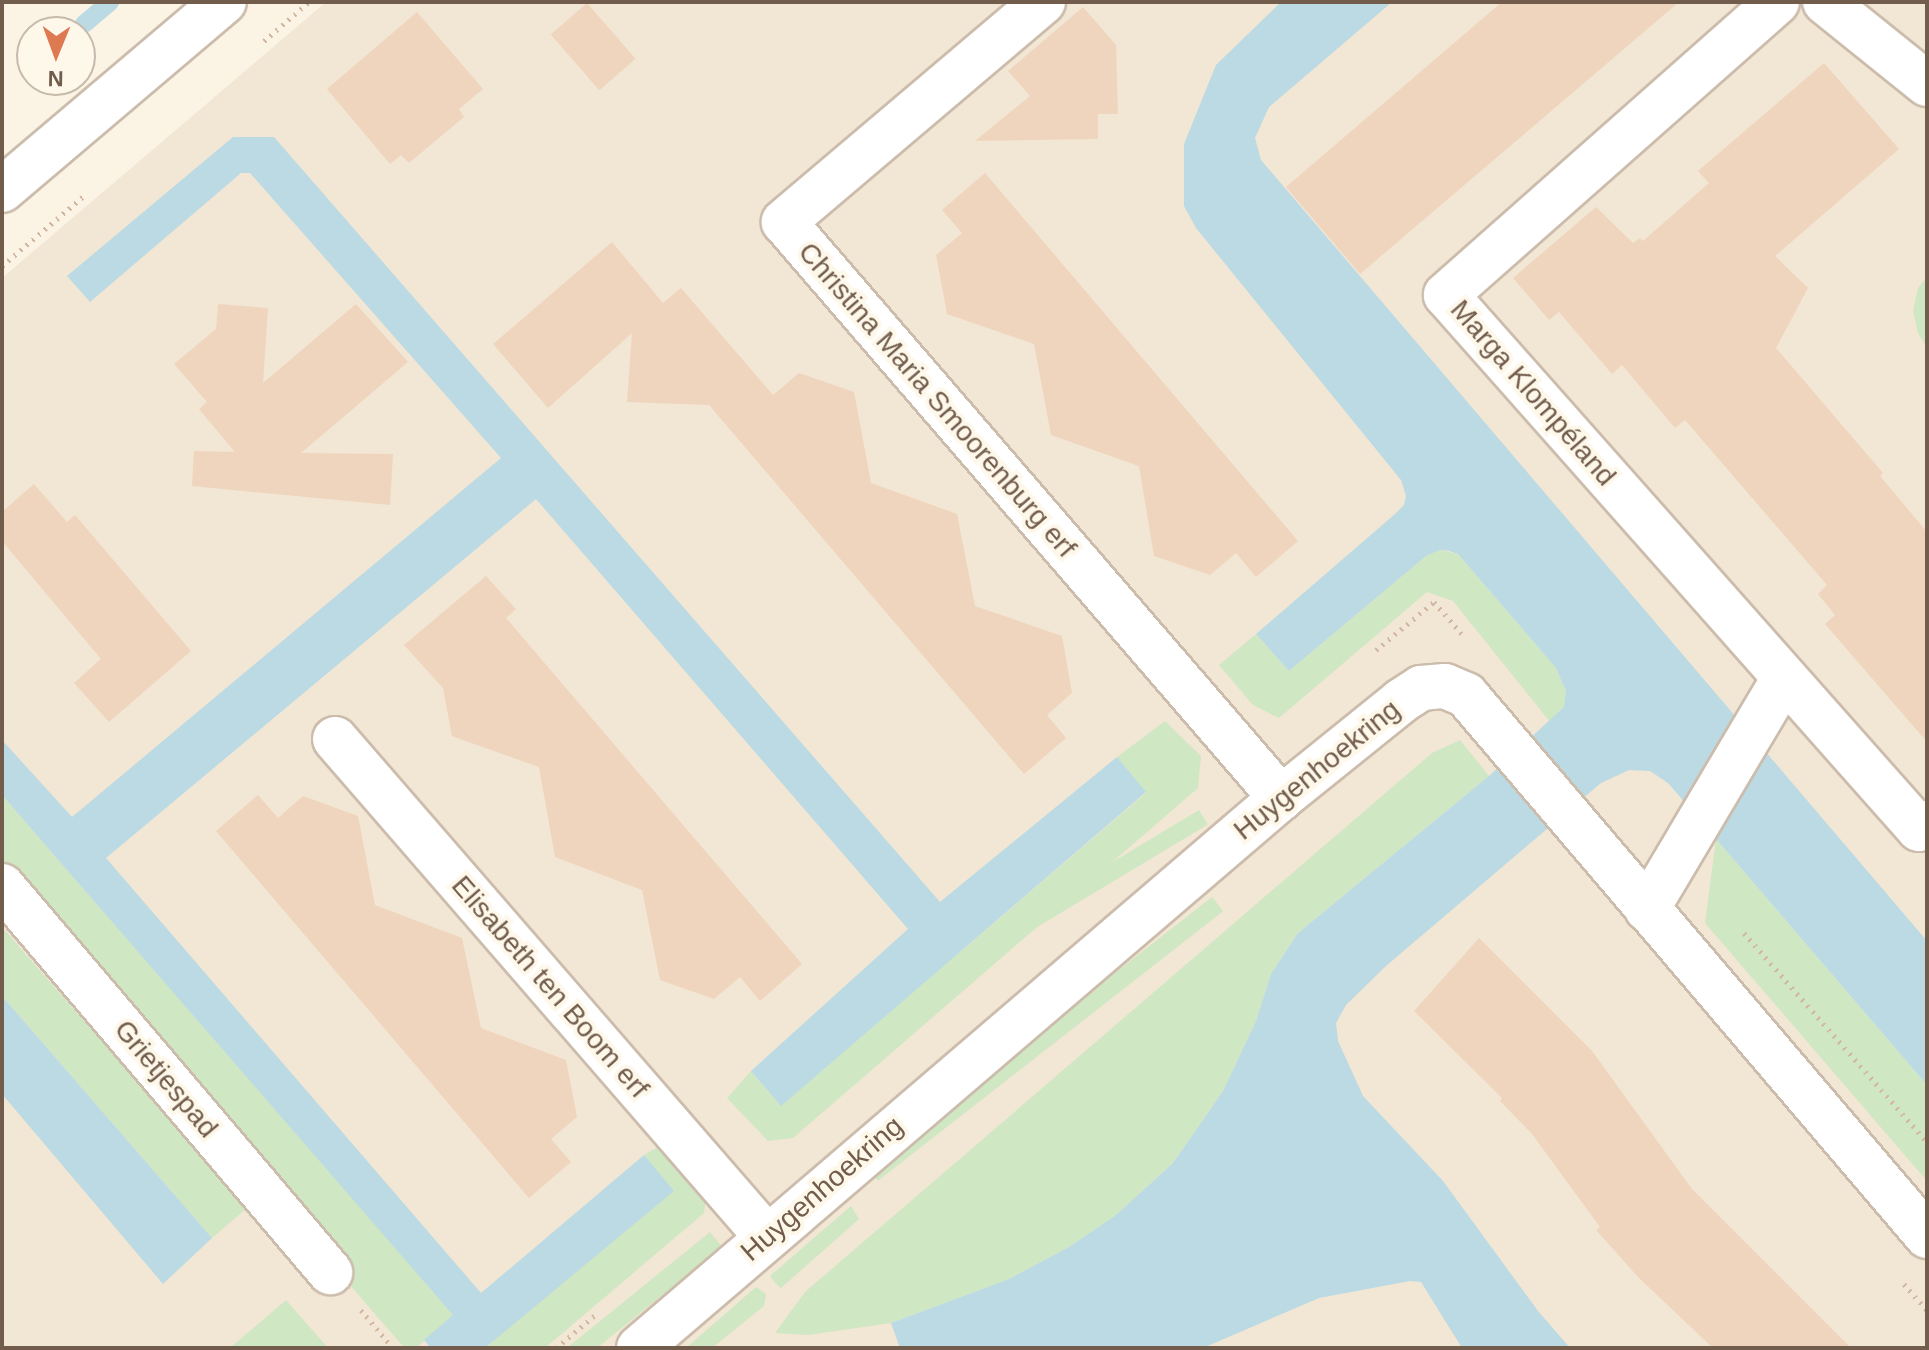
<!DOCTYPE html>
<meta charset="utf-8">
<style>
body{margin:0}
#map{position:relative;width:1929px;height:1350px;overflow:hidden;background:#fbf4e5;font-family:Arial,sans-serif}
div>[style]{position:absolute}
[style*='--x']{left:calc(var(--x)*1px);top:calc(var(--y)*1px);width:calc(var(--w)*1px);rotate:calc(var(--a)*1deg)}
.residential>*{inset:0;background:#f2e6d4}
.green>*{inset:0;background:#d0e7c4;transform-origin:0 0}
.water>*{inset:0;background:#bbdae3}
.stream>*{height:18px;margin:-9px;padding:0 9px;transform-origin:9px;border-radius:9px;background:#bbdae3}
.building>*{inset:0;background:#efd5be;transform-origin:0 0}
.path>*{height:5px;margin-top:-2.5px;transform-origin:0;background:repeating-linear-gradient(90deg,#d3b8a1 0 2px,transparent 0 8px)}
.roads{filter:drop-shadow(2px 0 #ccbcac) drop-shadow(-2px 0 #ccbcac) drop-shadow(0 2px #ccbcac) drop-shadow(0 -2px #ccbcac)}
.minor>*{height:44px;margin:-22px;padding:0 22px;transform-origin:22px;border-radius:22px;background:#fff}
span{translate:-50% -50%;white-space:nowrap;text-align:center;line-height:1.15;-webkit-text-stroke:8px #fef8eb;paint-order:stroke}
.street-label{font-size:28px;color:#725c4c}
.frame{position:absolute;inset:0;border:4px solid #725c4c;pointer-events:none}
.north{position:absolute;left:16px;top:16px;width:80px;height:80px;box-sizing:border-box;background:#fef8eb;border:2px solid #c6baab;border-radius:50%;rotate:181deg;font-size:22px;font-weight:700;line-height:32px;text-align:center;color:#725c4c}
.north::after{content:'';display:block;margin:auto;width:28px;height:36px;background:#de7a51;clip-path:polygon(50% 0,100% 100%,50% 72%,0 100%)}
</style>
<div id="map">
<div class="residential">
<i style="clip-path:polygon(326px 2px,1927px 2px,1927px 1348px,2px 1348px,2px 278px)"></i>
</div>
<div class="green">
<i style="clip-path:polygon(1927px 277px,1927px 348px,1918px 333px,1913px 311px,1918px 288px)"></i>
<i style="clip-path:polygon(1440px 550px,1458px 554px,1556px 668px,1566px 691px,1564px 707px,1550px 722px,1453px 601px,1427px 592px,1279px 718px,1253px 705px,1219px 665px,1256px 634px,1289px 671px,1426px 556px)"></i>
<i style="clip-path:polygon(1165px 721px,1201px 756px,1198px 788px,793px 1138px,768px 1141px,727px 1098px,751px 1071px,781px 1105px,1146px 793px,1117px 757px)"></i>
<i style="clip-path:polygon(1460px 740px,1489px 776px,1298px 933px,1271px 974px,1256px 1021px,1223px 1091px,1173px 1163px,1116px 1215px,1069px 1247px,1009px 1279px,891px 1323px,808px 1335px,775px 1333px,805px 1292px,1432px 753px)"></i>
<i style="left:2px;top:795px;width:689px;height:59px;rotate:49deg"></i>
<i style="left:1199px;top:810px;width:17px;height:464px;rotate:59deg"></i>
<i style="clip-path:polygon(1716px 839px,1927px 1085px,1927px 1181px,1705px 923px)"></i>
<i style="left:1212px;top:897px;width:18px;height:438px;rotate:52deg"></i>
<i style="clip-path:polygon(2px 927px,247px 1208px,212px 1238px,2px 996px)"></i>
<i style="clip-path:polygon(667px 1141px,707px 1191px,704px 1213px,545px 1348px,485px 1348px,673px 1191px,644px 1155px)"></i>
<i style="clip-path:polygon(851px 1206px,859px 1219px,781px 1288px,776px 1284px,770px 1276px)"></i>
<i style="left:710px;top:1232px;width:19px;height:181px;rotate:51deg"></i>
<i style="clip-path:polygon(756px 1287px,766px 1294px,764px 1306px,712px 1348px,686px 1348px)"></i>
<i style="clip-path:polygon(286px 1300px,328px 1348px,230px 1348px)"></i>
</div>
<div class="water">
<i style="clip-path:polygon(1281px 2px,1392px 2px,1269px 107px,1255px 138px,1261px 160px,1927px 941px,1927px 1085px,1668px 783px,1650px 771px,1629px 770px,1601px 783px,1386px 966px,1346px 1005px,1336px 1023px,1338px 1041px,1363px 1096px,1443px 1181px,1538px 1311px,1570px 1348px,1462px 1348px,1421px 1282px,1410px 1281px,1319px 1298px,1203px 1348px,900px 1348px,891px 1323px,1009px 1279px,1069px 1247px,1116px 1215px,1173px 1163px,1223px 1091px,1256px 1021px,1271px 974px,1298px 933px,1489px 776px,1564px 707px,1566px 691px,1556px 668px,1458px 554px,1449px 551px,1440px 550px,1426px 556px,1289px 671px,1256px 634px,1395px 514px,1404px 505px,1406px 496px,1401px 480px,1196px 228px,1184px 206px,1184px 144px,1216px 65px)"></i>
<i style="clip-path:polygon(233px 137px,274px 137px,940px 902px,1117px 757px,1146px 792px,781px 1106px,751px 1071px,908px 929px,536px 499px,106px 858px,481px 1293px,644px 1155px,674px 1191px,485px 1348px,431px 1348px,424px 1340px,453px 1315px,2px 795px,2px 740px,72px 817px,501px 458px,250px 173px,241px 173px,90px 302px,67px 276px)"></i>
<i style="clip-path:polygon(2px 996px,212px 1238px,163px 1284px,2px 1094px)"></i>
</div>
<div class="stream">
<i style="--x:84;--y:24;--w:34;--a:-40"></i>
</div>
<div class="building">
<i style="clip-path:polygon(1502px 2px,1679px 2px,1360px 274px,1286px 187px)"></i>
<i style="left:587px;top:3px;width:74px;height:48px;rotate:49deg"></i>
<i style="clip-path:polygon(1083px 7px,1116px 45px,1118px 114px,1098px 114px,1098px 139px,975px 141px,1030px 96px,1008px 71px)"></i>
<i style="clip-path:polygon(417px 12px,483px 89px,459px 109px,464px 117px,409px 163px,401px 155px,390px 164px,327px 89px)"></i>
<i style="clip-path:polygon(1824px 63px,1899px 149px,1775px 256px,1808px 288px,1776px 348px,1883px 473px,1880px 476px,1927px 532px,1927px 742px,1825px 624px,1835px 615px,1818px 594px,1827px 585px,1685px 420px,1675px 428px,1622px 365px,1612px 374px,1559px 312px,1549px 320px,1513px 278px,1596px 207px,1633px 243px,1640px 238px,1643px 241px,1709px 183px,1698px 171px)"></i>
<i style="clip-path:polygon(985px 173px,1298px 541px,1256px 577px,1236px 553px,1210px 575px,1154px 556px,1139px 466px,1051px 435px,1034px 344px,947px 314px,936px 255px,962px 233px,942px 210px)"></i>
<i style="clip-path:polygon(612px 242px,663px 303px,681px 288px,773px 395px,799px 373px,854px 392px,871px 483px,957px 514px,975px 606px,1062px 636px,1072px 693px,1047px 715px,1066px 738px,1024px 774px,709px 405px,627px 402px,632px 333px,548px 408px,493px 344px)"></i>
<i style="clip-path:polygon(218px 304px,268px 308px,263px 383px,356px 304px,408px 362px,301px 453px,393px 454px,390px 505px,192px 486px,194px 451px,235px 452px,199px 409px,207px 402px,174px 364px,216px 329px)"></i>
<i style="clip-path:polygon(34px 484px,67px 522px,75px 515px,191px 651px,109px 722px,74px 683px,101px 659px,2px 541px,2px 512px)"></i>
<i style="clip-path:polygon(486px 576px,516px 609px,506px 618px,802px 964px,760px 1001px,740px 977px,714px 999px,660px 980px,642px 890px,555px 857px,539px 767px,452px 736px,443px 688px,404px 645px)"></i>
<i style="clip-path:polygon(258px 795px,278px 818px,303px 796px,358px 816px,375px 905px,462px 938px,481px 1028px,566px 1060px,577px 1117px,551px 1139px,571px 1162px,529px 1198px,216px 831px)"></i>
<i style="clip-path:polygon(1479px 938px,1592px 1051px,1692px 1189px,1851px 1348px,1713px 1348px,1639px 1278px,1596px 1230px,1600px 1227px,1532px 1134px,1500px 1101px,1502px 1098px,1414px 1011px)"></i>
</div>
<div class="path">
<i style="--x:264;--y:41;--w:60;--a:-40.9"></i>
<i style="--x:2;--y:266;--w:111;--a:-40.6"></i>
<i style="--x:1376;--y:650;--w:75;--a:-39.6"></i>
<i style="--x:1434;--y:602;--w:43;--a:48.8"></i>
<i style="--x:1744;--y:933;--w:278;--a:48.8"></i>
<i style="--x:1904;--y:1284;--w:35;--a:49"></i>
<i style="--x:361;--y:1310;--w:50;--a:49.9"></i>
<i style="--x:556;--y:1348;--w:51;--a:-40.2"></i>
</div>
<div class="roads">
<div class="minor">
<i style="--x:1043;--y:2;--w:340;--a:139.7"></i>
<i style="--x:784;--y:222;--w:761;--a:49.21"></i>
<i style="--x:1777;--y:2;--w:442;--a:138.5"></i>
<i style="--x:1446;--y:295;--w:713;--a:48.47"></i>
<i style="--x:1919;--y:829;--w:10;--a:-37"></i>
<i style="--x:1825;--y:2;--w:131;--a:38.8"></i>
<i style="--x:2;--y:190;--w:291;--a:-40.3"></i>
<i style="--x:335;--y:739;--w:658;--a:49.07"></i>
<i style="--x:2;--y:886;--w:507;--a:49.64"></i>
<i style="--x:1647;--y:909;--w:269;--a:-59.3"></i>
<i style="--x:639;--y:1348;--w:845;--a:-40.59"></i>
<i style="--x:1281;--y:798;--w:154;--a:-38.9"></i>
<i style="--x:1401;--y:701;--w:24;--a:-33"></i>
<i style="--x:1421;--y:688;--w:24;--a:-5"></i>
<i style="--x:1445;--y:686;--w:23;--a:23"></i>
<i style="--x:1466;--y:695;--w:711;--a:49.56"></i>
</div>
</div>
<div class="street-label">
<span style="left:1533px;top:393px;rotate:49deg">Marga Klompéland</span>
<span style="left:937px;top:400px;rotate:49deg">Christina Maria Smoorenburg erf</span>
<span style="left:1317px;top:770px;rotate:-39deg">Huygenhoekring</span>
<span style="left:550px;top:987px;rotate:49deg">Elisabeth ten Boom erf</span>
<span style="left:166px;top:1079px;rotate:50deg">Grietjespad</span>
<span style="left:822px;top:1189px;rotate:-41deg">Huygenhoekring</span>
</div>
<div class="frame"></div>
<div class="north">N</div>
</div>
